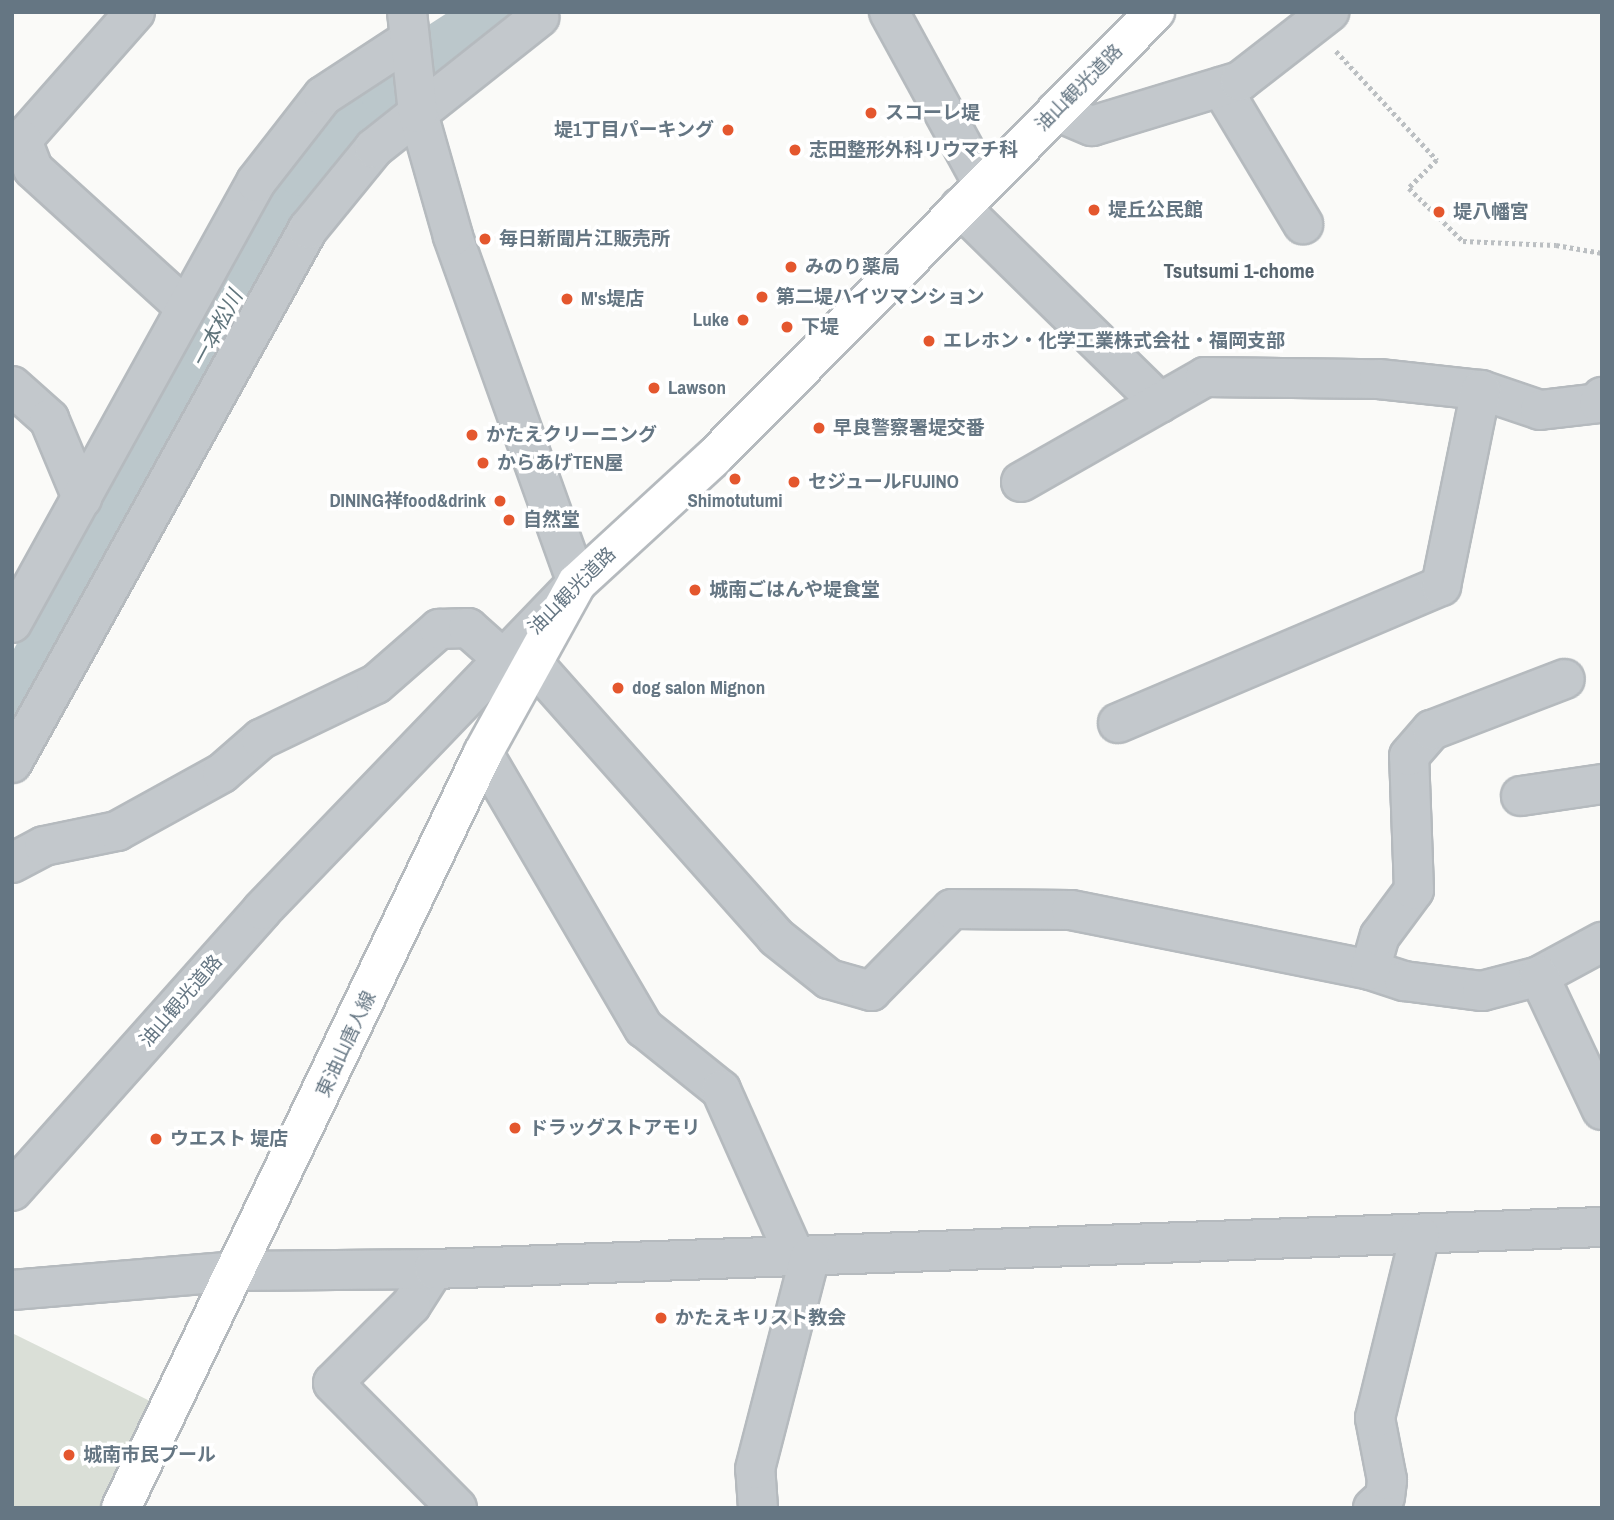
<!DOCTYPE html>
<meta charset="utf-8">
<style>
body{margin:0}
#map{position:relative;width:1614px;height:1520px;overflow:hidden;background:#fafaf8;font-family:"Archivo Narrow","Noto Sans JP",sans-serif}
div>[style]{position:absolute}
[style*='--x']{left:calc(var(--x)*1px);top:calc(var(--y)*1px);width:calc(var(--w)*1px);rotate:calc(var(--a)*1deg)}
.green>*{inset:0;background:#dadfd7}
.river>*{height:60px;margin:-30px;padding:0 30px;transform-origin:30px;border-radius:30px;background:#bbc7cb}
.path>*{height:4.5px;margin-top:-2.25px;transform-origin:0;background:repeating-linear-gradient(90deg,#bbbfc2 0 3.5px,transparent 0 7px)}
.roads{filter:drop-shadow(2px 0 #b5babe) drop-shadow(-2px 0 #b5babe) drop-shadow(0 2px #b5babe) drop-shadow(0 -2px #b5babe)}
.minor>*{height:38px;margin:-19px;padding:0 19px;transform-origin:19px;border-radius:19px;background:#c3c8cc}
.major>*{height:38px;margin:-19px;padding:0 19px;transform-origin:19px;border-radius:19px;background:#fff}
.dots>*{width:19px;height:19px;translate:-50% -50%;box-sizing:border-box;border:4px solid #fff;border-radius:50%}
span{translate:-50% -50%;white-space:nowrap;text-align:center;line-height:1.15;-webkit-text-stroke:7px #fff;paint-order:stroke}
.street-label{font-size:19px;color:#657683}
.poi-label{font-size:19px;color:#657683;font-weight:700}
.left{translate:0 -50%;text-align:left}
.right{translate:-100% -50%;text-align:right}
.neighbourhood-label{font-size:21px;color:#57646e;font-weight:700}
.water-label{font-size:21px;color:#60757c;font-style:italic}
.frame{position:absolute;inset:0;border:14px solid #657683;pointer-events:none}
</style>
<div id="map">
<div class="green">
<i style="clip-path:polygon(12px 1333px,152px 1402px,101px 1508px,12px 1508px)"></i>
</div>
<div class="river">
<i style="--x:12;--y:717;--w:623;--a:-62.16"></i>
<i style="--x:303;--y:166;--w:116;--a:-42.9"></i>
<i style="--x:388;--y:87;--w:138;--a:-32.9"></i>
</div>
<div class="path">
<i style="--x:1336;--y:51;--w:149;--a:47.2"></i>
<i style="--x:1437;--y:160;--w:40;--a:135"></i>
<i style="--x:1409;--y:188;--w:76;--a:44.5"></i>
<i style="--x:1463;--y:241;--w:93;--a:2.5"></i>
<i style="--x:1556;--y:245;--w:47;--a:9.9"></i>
</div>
<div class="roads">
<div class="minor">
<i style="--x:135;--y:12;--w:171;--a:131.4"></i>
<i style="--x:22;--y:140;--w:31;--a:69"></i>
<i style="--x:33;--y:169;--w:207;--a:42.3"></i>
<i style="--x:889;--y:12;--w:196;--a:61.3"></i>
<i style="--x:1221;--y:87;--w:160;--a:59.1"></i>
<i style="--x:1056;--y:111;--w:39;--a:23"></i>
<i style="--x:1092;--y:126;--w:155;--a:-16.9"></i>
<i style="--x:1240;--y:81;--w:113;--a:-37.8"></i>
<i style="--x:960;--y:207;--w:280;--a:44.4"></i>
<i style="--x:12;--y:386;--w:50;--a:41.7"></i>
<i style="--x:49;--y:419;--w:86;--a:67.3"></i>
<i style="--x:1021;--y:482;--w:212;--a:-29.7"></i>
<i style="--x:1205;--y:377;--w:174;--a:0.7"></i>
<i style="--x:1379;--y:379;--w:103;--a:6.2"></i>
<i style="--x:1481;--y:390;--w:62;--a:18.7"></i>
<i style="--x:1540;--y:410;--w:59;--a:-6.8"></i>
<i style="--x:1599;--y:403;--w:7;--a:-63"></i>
<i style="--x:12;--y:623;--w:504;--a:-61.04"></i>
<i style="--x:256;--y:182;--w:109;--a:-52.1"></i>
<i style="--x:323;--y:96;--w:100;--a:-33.2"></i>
<i style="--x:533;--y:663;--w:366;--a:48.4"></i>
<i style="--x:776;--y:937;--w:68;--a:38.4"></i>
<i style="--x:829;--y:979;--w:44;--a:15.9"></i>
<i style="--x:871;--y:991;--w:115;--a:-45.4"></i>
<i style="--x:952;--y:909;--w:119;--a:0.5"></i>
<i style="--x:1071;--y:910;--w:305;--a:11.3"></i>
<i style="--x:1370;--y:970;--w:36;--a:18"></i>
<i style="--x:1404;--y:981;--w:79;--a:7.3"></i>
<i style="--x:1482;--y:991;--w:59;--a:-14.7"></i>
<i style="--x:1539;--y:976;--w:72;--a:-28.4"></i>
<i style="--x:1118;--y:723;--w:351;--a:-23"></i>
<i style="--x:1441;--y:586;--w:200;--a:-78.5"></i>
<i style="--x:483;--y:753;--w:319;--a:59.7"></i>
<i style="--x:644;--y:1028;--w:99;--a:38.8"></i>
<i style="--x:721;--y:1090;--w:182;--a:66"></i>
<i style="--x:12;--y:763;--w:611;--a:-61"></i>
<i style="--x:308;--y:229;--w:104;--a:-50.8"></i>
<i style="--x:374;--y:148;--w:211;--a:-38.4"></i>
<i style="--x:1521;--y:796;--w:82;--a:-8.4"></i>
<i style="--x:12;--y:863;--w:36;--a:-28"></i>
<i style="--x:44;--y:846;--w:75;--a:-11.6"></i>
<i style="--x:117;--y:831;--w:120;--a:-28.9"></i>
<i style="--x:222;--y:773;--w:52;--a:-41.1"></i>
<i style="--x:261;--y:739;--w:127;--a:-25.6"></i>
<i style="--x:376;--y:684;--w:84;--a:-41.1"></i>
<i style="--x:439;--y:629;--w:29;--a:-2"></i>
<i style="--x:468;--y:628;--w:48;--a:41.6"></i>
<i style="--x:1370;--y:970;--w:35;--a:-74"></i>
<i style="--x:1380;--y:936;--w:57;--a:-53.5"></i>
<i style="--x:1414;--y:890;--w:134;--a:-92.1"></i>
<i style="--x:1409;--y:756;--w:35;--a:-49"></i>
<i style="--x:1432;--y:730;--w:142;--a:-21"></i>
<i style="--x:1539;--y:976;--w:148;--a:64.8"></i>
<i style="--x:12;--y:1191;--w:376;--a:-48.3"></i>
<i style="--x:262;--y:910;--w:454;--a:-46.1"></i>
<i style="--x:577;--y:583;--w:368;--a:-109.7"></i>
<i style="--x:453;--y:236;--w:128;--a:-105.9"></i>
<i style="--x:418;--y:113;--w:102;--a:-96.2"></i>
<i style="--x:434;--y:1269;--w:43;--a:122.6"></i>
<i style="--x:411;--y:1305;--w:110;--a:135"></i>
<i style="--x:333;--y:1383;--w:176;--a:45.2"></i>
<i style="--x:12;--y:1290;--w:227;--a:-4.8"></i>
<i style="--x:238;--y:1271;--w:196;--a:-0.6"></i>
<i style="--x:434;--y:1269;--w:1169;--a:-2.06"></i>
<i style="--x:758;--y:1508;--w:39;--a:-94"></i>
<i style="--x:755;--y:1469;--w:219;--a:-75.5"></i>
<i style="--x:1373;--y:1508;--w:16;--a:-43"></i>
<i style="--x:1385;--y:1497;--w:17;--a:-83"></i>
<i style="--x:1387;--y:1480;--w:63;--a:-101"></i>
<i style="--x:1375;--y:1418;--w:188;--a:-76.2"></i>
</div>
<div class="major">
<i style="--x:121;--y:1508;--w:837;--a:-64.38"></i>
<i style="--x:483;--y:753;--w:194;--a:-61.1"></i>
<i style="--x:577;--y:583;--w:185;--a:-42.6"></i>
<i style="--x:713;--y:458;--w:628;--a:-45.26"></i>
</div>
</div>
<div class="dots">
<i style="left:871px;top:113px;background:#e4572e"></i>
<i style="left:728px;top:130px;background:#e4572e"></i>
<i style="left:795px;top:150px;background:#e4572e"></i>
<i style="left:1094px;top:210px;background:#e4572e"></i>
<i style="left:1439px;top:212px;background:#e4572e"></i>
<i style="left:485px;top:239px;background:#e4572e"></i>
<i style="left:791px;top:267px;background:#e4572e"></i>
<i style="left:762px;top:297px;background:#e4572e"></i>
<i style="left:567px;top:299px;background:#e4572e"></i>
<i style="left:743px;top:320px;background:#e4572e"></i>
<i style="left:787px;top:327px;background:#e4572e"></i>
<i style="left:929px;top:341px;background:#e4572e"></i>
<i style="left:654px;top:388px;background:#e4572e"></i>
<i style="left:819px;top:428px;background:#e4572e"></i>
<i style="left:472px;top:435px;background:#e4572e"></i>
<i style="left:483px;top:463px;background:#e4572e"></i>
<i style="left:735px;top:479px;background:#e4572e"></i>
<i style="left:794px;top:482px;background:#e4572e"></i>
<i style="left:500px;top:501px;background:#e4572e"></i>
<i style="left:509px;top:520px;background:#e4572e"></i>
<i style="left:695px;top:590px;background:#e4572e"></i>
<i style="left:618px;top:688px;background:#e4572e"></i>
<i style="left:515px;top:1128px;background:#e4572e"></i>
<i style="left:156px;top:1139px;background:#e4572e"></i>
<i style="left:661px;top:1318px;background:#e4572e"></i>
<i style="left:69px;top:1455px;background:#e4572e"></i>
</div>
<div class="street-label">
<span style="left:1079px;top:88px;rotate:-45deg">油山観光道路</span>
<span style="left:572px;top:591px;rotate:-45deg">油山観光道路</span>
<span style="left:181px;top:1001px;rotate:-49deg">油山観光道路</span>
<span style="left:346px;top:1044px;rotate:-65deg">東油山唐人線</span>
</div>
<div class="poi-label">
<span class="left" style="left:885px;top:113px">スコーレ堤</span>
<span class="right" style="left:714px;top:130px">堤1丁目パーキング</span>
<span class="left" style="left:809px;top:150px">志田整形外科リウマチ科</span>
<span class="left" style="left:1108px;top:210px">堤丘公民館</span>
<span class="left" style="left:1453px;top:212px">堤八幡宮</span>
<span class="left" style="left:499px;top:239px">毎日新聞片江販売所</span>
<span class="left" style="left:805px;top:267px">みのり薬局</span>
<span class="left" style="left:776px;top:297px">第二堤ハイツマンション</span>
<span class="left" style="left:581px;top:299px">M's堤店</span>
<span class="right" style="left:729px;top:320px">Luke</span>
<span class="left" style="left:801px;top:327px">下堤</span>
<span class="left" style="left:943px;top:341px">エレホン・化学工業株式会社・福岡支部</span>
<span class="left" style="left:668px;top:388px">Lawson</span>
<span class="left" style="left:833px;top:428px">早良警察署堤交番</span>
<span class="left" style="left:486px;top:435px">かたえクリーニング</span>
<span class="left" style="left:497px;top:463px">からあげTEN屋</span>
<span class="left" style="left:808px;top:482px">セジュールFUJINO</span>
<span class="right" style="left:486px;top:501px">DINING祥food&amp;drink</span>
<span style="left:735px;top:501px">Shimotutumi</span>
<span class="left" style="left:523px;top:520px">自然堂</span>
<span class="left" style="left:709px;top:590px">城南ごはんや堤食堂</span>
<span class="left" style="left:632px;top:688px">dog salon Mignon</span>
<span class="left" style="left:529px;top:1128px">ドラッグストアモリ</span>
<span class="left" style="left:170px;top:1139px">ウエスト 堤店</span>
<span class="left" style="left:675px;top:1318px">かたえキリスト教会</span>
<span class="left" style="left:83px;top:1455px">城南市民プール</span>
</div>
<div class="neighbourhood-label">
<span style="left:1239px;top:271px">Tsutsumi 1-chome</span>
</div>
<div class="water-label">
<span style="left:217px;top:329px;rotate:-62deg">一本松川</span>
</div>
<div class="frame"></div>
</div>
